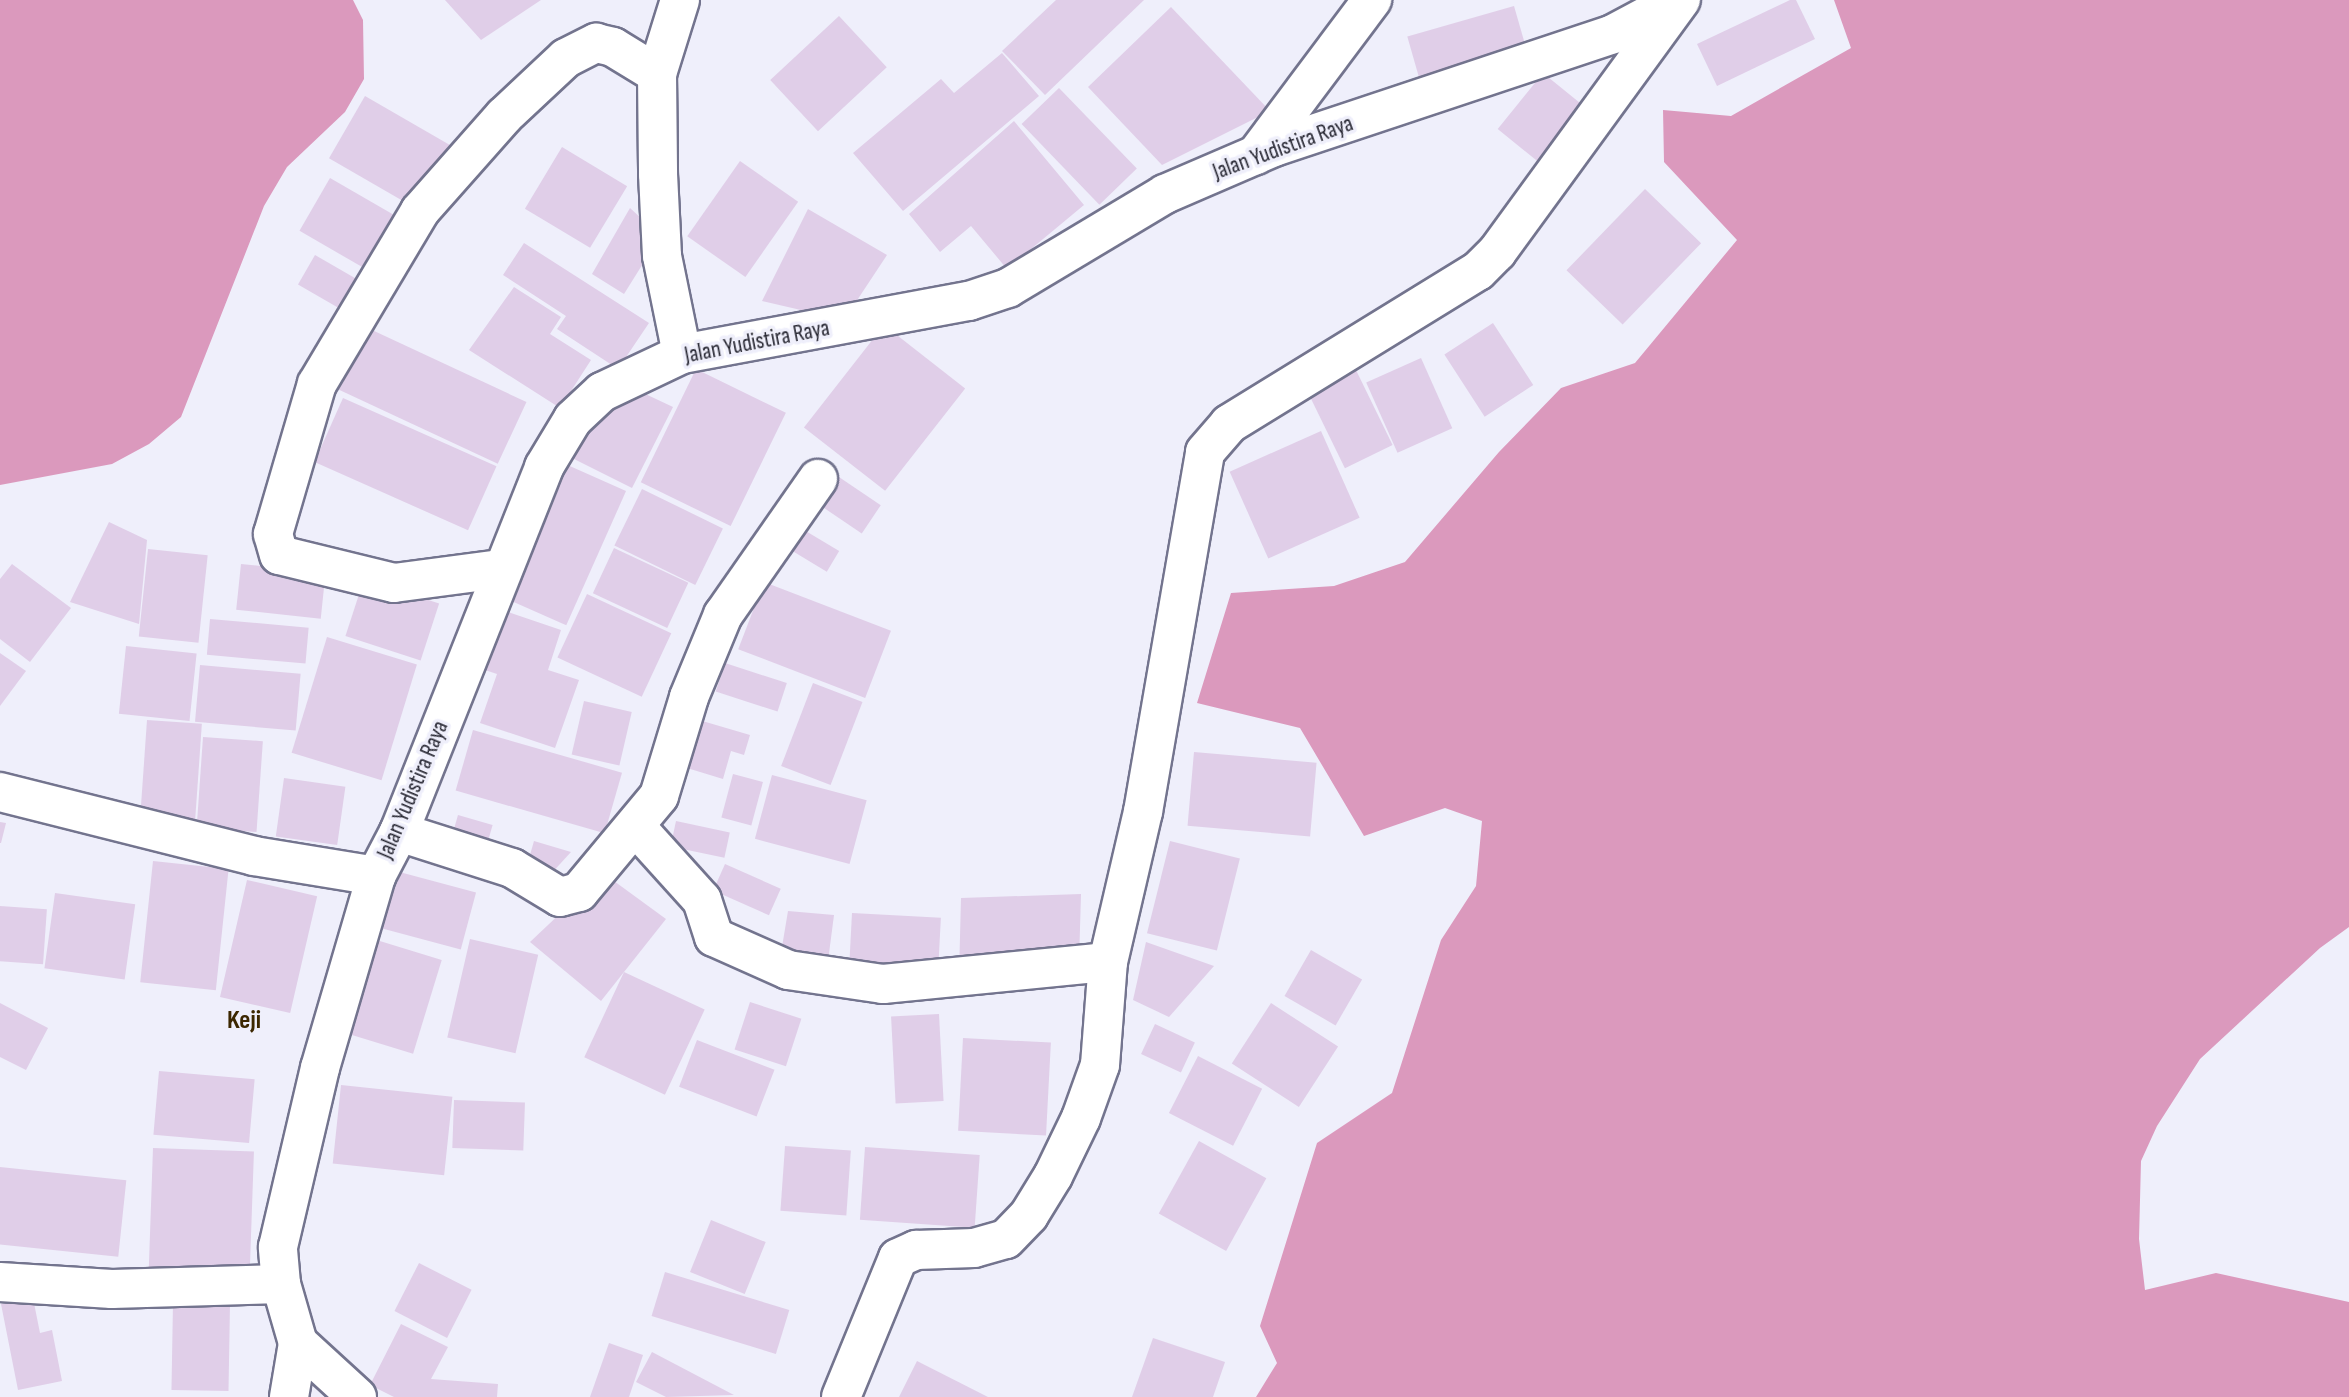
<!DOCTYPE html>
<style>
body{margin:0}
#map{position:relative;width:2349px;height:1397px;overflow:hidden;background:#efeffb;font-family:"Sofia Sans Condensed",sans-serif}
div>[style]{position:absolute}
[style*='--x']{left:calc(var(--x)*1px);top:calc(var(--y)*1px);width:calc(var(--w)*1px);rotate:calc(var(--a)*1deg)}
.forest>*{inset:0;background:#db99bd}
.building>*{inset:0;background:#e0cee8;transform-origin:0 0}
.roads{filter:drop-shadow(2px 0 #73748e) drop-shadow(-2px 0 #73748e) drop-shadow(0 2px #73748e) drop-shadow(0 -2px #73748e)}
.minor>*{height:38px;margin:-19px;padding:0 19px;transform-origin:19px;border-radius:19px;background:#fff}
.tertiary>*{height:38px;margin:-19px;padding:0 19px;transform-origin:19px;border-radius:19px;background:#fff}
span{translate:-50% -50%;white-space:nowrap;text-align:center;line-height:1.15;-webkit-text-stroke:7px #efeffb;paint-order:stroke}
.street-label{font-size:23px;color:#262631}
.quarter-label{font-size:26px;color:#3c2701;font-weight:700}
</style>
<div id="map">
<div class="forest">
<i style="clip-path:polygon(0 0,353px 0,363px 20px,364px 79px,345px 112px,287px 167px,264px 206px,181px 417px,149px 444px,112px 464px,0 485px)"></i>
<i style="clip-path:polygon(1834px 0,2349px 0,2349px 927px,2320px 948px,2200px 1059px,2157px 1126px,2141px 1161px,2139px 1239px,2145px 1290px,2216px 1273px,2349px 1302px,2349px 1397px,1256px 1397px,1277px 1363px,1260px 1326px,1317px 1143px,1392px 1093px,1441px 940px,1476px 886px,1482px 821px,1445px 808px,1364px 836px,1300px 728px,1197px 703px,1231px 593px,1334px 586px,1405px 562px,1499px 452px,1561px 388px,1635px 363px,1737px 240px,1664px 162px,1663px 110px,1731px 116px,1851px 48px)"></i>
</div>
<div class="building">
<i style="clip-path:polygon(445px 0,541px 0,481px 40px)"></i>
<i style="clip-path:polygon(1056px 0,1144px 0,1045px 95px,1002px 51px)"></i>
<i style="clip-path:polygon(1790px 0,1796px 0,1815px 39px,1717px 86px,1697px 44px)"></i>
<i style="left:1514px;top:6px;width:54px;height:111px;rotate:74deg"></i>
<i style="clip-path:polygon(1171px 7px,1270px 111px,1162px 165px,1088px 87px)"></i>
<i style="left:839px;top:16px;width:70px;height:94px;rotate:47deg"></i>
<i style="clip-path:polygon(1002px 53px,1039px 96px,903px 211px,853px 153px,941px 79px,954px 93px)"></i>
<i style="left:1543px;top:73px;width:58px;height:72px;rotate:39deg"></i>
<i style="left:1059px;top:88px;width:112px;height:52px;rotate:46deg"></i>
<i style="left:365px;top:96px;width:103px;height:72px;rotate:30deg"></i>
<i style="clip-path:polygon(1014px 121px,1084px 205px,1007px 269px,971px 226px,940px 252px,909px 214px)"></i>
<i style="left:562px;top:147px;width:76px;height:72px;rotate:31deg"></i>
<i style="left:740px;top:161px;width:71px;height:92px;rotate:35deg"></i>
<i style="left:330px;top:178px;width:89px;height:61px;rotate:30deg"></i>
<i style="left:1645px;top:189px;width:78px;height:113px;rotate:44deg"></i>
<i style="clip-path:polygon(630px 208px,643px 220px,644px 262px,624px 294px,592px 274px)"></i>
<i style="clip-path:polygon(808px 209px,887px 255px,844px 320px,762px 301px)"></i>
<i style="clip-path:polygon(524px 243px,649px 323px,618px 369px,557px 329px,566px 316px,503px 275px)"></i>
<i style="left:315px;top:255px;width:61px;height:34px;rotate:30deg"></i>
<i style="clip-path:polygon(514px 287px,561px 317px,550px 334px,591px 360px,560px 408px,469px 350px)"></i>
<i style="left:357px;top:323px;width:187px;height:68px;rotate:25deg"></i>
<i style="left:1493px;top:323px;width:74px;height:58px;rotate:57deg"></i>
<i style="left:884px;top:325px;width:103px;height:130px;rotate:38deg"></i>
<i style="left:1421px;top:358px;width:77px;height:60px;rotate:66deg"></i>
<i style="left:1354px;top:366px;width:88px;height:53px;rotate:64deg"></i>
<i style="left:696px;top:369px;width:100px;height:126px;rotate:26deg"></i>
<i style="clip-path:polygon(639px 391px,673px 407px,632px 488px,564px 454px,583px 418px)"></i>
<i style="left:343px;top:398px;width:168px;height:70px;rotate:24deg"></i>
<i style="left:1321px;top:431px;width:95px;height:100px;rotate:66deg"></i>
<i style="left:563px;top:463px;width:69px;height:147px;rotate:24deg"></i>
<i style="left:836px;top:475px;width:54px;height:34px;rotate:34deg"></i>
<i style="left:642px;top:489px;width:90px;height:63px;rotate:26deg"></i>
<i style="clip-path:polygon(109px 522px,147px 540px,139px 624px,70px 602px)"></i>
<i style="left:804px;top:530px;width:41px;height:24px;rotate:31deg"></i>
<i style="left:614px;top:548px;width:82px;height:50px;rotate:25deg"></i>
<i style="left:148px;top:549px;width:60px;height:88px;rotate:6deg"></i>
<i style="clip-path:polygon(12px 564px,71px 608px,30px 662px,0 639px,0 579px)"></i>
<i style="left:241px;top:564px;width:85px;height:46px;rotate:6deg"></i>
<i style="left:364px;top:579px;width:79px;height:60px;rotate:18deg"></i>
<i style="left:764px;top:582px;width:136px;height:72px;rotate:21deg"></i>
<i style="left:587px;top:594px;width:93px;height:70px;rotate:25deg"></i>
<i style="clip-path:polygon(496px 608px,561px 630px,548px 670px,579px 680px,555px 748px,480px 723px,497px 674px,476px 667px)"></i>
<i style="left:210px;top:619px;width:99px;height:36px;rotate:5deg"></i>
<i style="left:327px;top:637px;width:94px;height:121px;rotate:17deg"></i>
<i style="left:126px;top:646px;width:71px;height:68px;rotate:6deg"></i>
<i style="clip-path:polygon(0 653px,26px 671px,0 706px)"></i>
<i style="left:725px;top:663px;width:65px;height:30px;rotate:18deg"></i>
<i style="left:200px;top:665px;width:101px;height:57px;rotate:5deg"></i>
<i style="left:813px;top:683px;width:53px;height:89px;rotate:21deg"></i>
<i style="left:584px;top:701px;width:49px;height:55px;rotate:13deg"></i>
<i style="left:147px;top:720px;width:55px;height:97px;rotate:4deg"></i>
<i style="clip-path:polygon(699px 720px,750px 735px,744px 755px,731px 751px,723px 779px,687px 768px)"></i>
<i style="left:473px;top:730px;width:155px;height:63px;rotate:16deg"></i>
<i style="left:203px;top:737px;width:60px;height:91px;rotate:4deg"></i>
<i style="left:1194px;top:752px;width:123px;height:74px;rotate:5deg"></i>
<i style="left:733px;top:774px;width:31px;height:45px;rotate:15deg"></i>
<i style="left:772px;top:775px;width:98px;height:66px;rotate:15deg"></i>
<i style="left:284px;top:778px;width:62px;height:59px;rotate:8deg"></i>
<i style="left:458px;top:815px;width:36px;height:28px;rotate:16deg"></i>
<i style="left:676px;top:821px;width:55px;height:26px;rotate:12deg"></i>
<i style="clip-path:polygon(0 822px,6px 823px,1px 843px,0 843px)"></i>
<i style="clip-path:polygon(534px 841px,571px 852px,549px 876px,526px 869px)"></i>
<i style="left:1170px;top:841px;width:72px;height:95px;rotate:14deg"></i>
<i style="left:153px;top:861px;width:76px;height:122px;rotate:6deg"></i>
<i style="left:725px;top:864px;width:61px;height:29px;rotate:24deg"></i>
<i style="left:392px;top:870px;width:87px;height:59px;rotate:15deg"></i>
<i style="clip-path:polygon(603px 873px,666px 919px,601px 1001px,530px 942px)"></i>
<i style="left:247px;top:880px;width:72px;height:120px;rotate:13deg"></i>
<i style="left:55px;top:893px;width:81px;height:76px;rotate:8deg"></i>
<i style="clip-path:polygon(1081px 894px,1079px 962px,959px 976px,961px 898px)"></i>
<i style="left:0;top:906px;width:47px;height:55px;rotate:4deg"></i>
<i style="clip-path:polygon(788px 911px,834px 915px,828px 961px,782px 947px)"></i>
<i style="left:852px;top:913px;width:89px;height:55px;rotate:3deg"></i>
<i style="left:370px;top:938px;width:75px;height:98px;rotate:17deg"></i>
<i style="left:470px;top:939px;width:70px;height:101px;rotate:13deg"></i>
<i style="clip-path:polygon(1146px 942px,1214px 966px,1169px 1017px,1133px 1000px)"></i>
<i style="left:1311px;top:950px;width:59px;height:53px;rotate:30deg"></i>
<i style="left:624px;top:972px;width:89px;height:94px;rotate:25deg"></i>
<i style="left:750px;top:1002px;width:54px;height:50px;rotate:18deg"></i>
<i style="clip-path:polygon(0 1003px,48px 1028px,26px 1070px,0 1057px)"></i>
<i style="left:1271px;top:1003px;width:80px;height:72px;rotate:33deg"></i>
<i style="left:939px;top:1014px;width:87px;height:48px;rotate:87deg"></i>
<i style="left:1155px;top:1024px;width:44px;height:33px;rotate:25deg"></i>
<i style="left:963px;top:1038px;width:88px;height:93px;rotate:3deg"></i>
<i style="left:697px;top:1040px;width:83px;height:50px;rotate:21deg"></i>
<i style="left:1198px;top:1056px;width:72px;height:64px;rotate:27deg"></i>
<i style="left:159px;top:1071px;width:96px;height:64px;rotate:5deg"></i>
<i style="left:341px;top:1085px;width:112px;height:79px;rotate:6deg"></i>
<i style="left:454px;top:1100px;width:71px;height:48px;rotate:2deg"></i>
<i style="left:1199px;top:1141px;width:77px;height:83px;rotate:29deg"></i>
<i style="left:785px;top:1146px;width:66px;height:65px;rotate:4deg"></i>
<i style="left:865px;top:1147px;width:115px;height:73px;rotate:4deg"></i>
<i style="left:153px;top:1148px;width:101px;height:119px;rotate:2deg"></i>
<i style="left:0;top:1167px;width:127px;height:77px;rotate:6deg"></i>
<i style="left:711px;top:1220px;width:59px;height:56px;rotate:22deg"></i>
<i style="left:419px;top:1263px;width:59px;height:54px;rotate:27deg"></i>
<i style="left:665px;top:1272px;width:130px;height:46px;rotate:17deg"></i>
<i style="clip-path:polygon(33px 1298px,40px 1333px,52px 1330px,62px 1381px,18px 1390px,1px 1304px)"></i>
<i style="left:173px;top:1303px;width:57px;height:87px;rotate:1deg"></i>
<i style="clip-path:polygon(401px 1324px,448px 1347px,431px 1379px,498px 1384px,497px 1397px,394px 1397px,370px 1385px)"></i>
<i style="clip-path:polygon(1153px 1338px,1225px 1362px,1213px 1397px,1132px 1397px)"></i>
<i style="clip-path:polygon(609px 1343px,643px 1355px,629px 1397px,590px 1397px)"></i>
<i style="clip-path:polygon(652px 1352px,734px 1395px,666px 1397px,636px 1382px)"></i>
<i style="clip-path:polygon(917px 1361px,988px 1397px,899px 1397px)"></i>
</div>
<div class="roads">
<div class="minor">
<i style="--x:680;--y:0;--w:77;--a:107.3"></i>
<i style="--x:657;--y:74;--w:100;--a:89.4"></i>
<i style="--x:658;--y:174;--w:82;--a:87.2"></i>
<i style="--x:662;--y:256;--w:100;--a:78.5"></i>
<i style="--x:1256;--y:155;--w:194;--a:-53.2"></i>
<i style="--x:500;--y:569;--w:107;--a:172.5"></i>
<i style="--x:394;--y:583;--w:118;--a:-166.3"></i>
<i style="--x:279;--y:555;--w:22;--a:-106"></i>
<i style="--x:273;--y:534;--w:156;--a:-73.7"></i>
<i style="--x:317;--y:384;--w:201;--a:-59.2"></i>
<i style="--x:420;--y:211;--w:127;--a:-48.5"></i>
<i style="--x:504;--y:116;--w:85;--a:-43.1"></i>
<i style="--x:566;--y:58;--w:34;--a:-27"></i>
<i style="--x:596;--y:43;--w:17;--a:13"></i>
<i style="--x:613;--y:47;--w:52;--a:31.5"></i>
<i style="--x:0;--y:792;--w:262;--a:14.1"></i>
<i style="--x:254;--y:856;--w:124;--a:9.3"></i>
<i style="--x:636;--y:827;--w:98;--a:47.9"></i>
<i style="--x:702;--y:900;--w:39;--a:72"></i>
<i style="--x:714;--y:937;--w:81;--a:24"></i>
<i style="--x:788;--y:970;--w:96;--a:8.4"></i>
<i style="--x:883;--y:984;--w:226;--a:-5.6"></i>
<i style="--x:399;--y:832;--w:119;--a:17.7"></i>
<i style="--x:512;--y:868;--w:56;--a:31.1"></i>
<i style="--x:560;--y:897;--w:20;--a:-15"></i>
<i style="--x:579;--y:892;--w:125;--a:-50.2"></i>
<i style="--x:659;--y:796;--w:103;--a:-73.1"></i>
<i style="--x:689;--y:697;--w:89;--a:-67.5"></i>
<i style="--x:723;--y:615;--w:166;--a:-55.1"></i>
<i style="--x:0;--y:1282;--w:112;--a:3.6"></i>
<i style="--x:112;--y:1289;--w:169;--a:-1.7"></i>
<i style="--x:298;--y:1343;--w:80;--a:42.5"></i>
<i style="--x:841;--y:1397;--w:150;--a:-67.7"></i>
<i style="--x:898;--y:1258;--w:20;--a:-24"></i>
<i style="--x:916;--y:1250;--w:58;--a:-2"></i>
<i style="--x:974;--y:1248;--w:33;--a:-16"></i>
<i style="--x:1006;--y:1239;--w:33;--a:-46"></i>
<i style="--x:1029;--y:1215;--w:46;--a:-58.4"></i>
<i style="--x:1053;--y:1176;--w:64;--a:-64.2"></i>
<i style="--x:1081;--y:1118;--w:56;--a:-70.3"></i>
<i style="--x:1100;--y:1065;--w:103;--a:-85.6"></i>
<i style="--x:1108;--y:962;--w:154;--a:-76.9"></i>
<i style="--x:1143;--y:812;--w:365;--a:-80.2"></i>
<i style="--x:1205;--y:452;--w:37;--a:-49"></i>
<i style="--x:1229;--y:424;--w:292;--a:-31.6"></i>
<i style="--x:1478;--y:271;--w:27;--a:-45"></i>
<i style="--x:1497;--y:252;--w:312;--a:-53.9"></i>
</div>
<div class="tertiary">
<i style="--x:289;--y:1397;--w:55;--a:-80.5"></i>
<i style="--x:298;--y:1343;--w:61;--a:-106.1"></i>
<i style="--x:281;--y:1284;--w:37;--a:-95"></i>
<i style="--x:278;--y:1247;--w:184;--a:-76.8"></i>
<i style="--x:320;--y:1068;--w:200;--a:-73.7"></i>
<i style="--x:376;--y:876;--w:50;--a:-62.4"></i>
<i style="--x:399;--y:832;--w:393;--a:-68.3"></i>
<i style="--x:544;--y:467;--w:56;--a:-58.9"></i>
<i style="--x:573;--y:419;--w:40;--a:-43"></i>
<i style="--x:602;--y:392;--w:89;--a:-25.4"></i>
<i style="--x:682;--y:354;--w:292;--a:-10.5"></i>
<i style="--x:969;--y:301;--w:41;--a:-18.4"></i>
<i style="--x:1008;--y:288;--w:183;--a:-30.9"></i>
<i style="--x:1165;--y:194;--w:119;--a:-23.3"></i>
<i style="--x:1274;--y:147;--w:357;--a:-18.4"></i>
<i style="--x:1613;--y:34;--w:72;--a:-28"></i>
</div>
</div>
<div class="street-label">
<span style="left:1283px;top:148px;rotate:-20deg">Jalan Yudistira Raya</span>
<span style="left:757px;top:342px;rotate:-11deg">Jalan Yudistira Raya</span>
<span style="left:413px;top:790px;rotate:-67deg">Jalan Yudistira Raya</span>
</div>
<div class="quarter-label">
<span style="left:244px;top:1021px">Keji</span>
</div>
</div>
